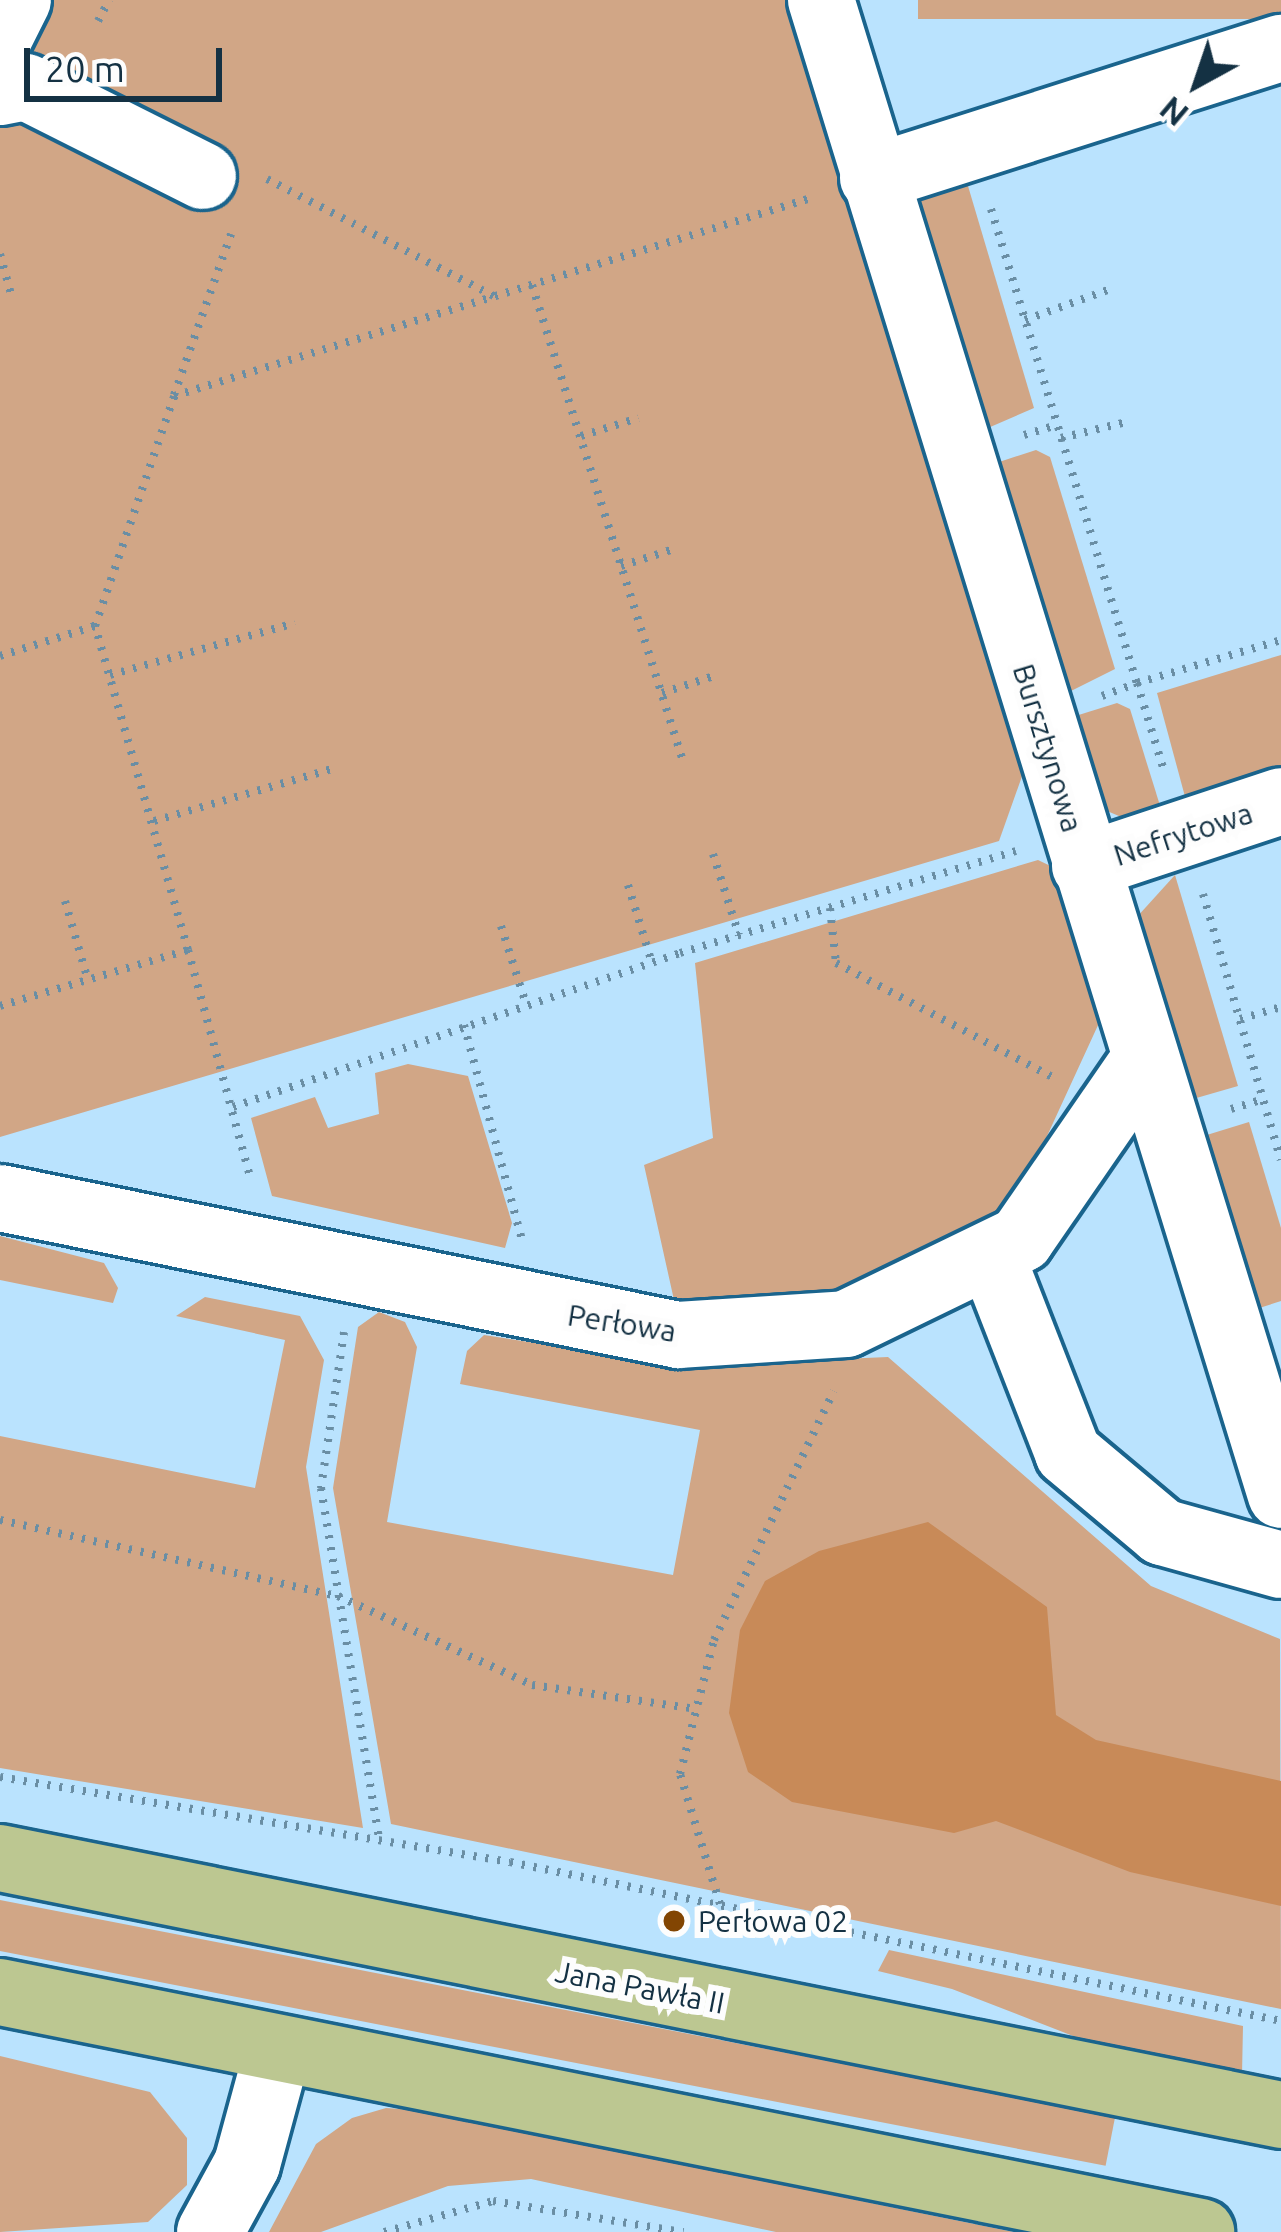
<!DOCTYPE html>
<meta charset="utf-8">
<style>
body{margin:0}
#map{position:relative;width:1281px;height:2232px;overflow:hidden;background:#bae3fe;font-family:Ubuntu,sans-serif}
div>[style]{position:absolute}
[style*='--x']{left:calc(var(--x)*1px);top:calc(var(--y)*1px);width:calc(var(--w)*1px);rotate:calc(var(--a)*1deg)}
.green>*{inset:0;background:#d1a686;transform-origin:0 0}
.forest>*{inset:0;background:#c88a58}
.path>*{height:8px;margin-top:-4px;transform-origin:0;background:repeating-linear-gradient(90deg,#6a8ea4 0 3px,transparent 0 12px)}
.roads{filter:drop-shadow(3px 0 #1a648d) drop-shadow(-3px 0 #1a648d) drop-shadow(0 3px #1a648d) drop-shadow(0 -3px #1a648d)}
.minor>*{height:66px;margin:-33px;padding:0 33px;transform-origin:33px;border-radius:33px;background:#fff}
.major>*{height:66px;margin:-33px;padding:0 33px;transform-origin:33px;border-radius:33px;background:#bcc791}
.dots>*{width:33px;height:33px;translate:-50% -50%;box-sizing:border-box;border:6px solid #fdfdfd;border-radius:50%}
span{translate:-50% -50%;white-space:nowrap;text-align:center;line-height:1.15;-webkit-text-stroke:12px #fdfdfd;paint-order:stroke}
.street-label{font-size:30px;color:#143143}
.poi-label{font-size:30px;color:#143143}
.left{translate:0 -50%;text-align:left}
.north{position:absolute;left:1137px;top:24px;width:120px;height:120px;-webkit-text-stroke:9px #fdfdfd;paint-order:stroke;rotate:220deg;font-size:33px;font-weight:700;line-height:48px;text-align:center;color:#143143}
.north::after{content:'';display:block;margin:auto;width:42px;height:54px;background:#143143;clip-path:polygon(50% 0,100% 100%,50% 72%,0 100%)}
.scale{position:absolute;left:24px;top:48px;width:198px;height:54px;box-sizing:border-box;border:6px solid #143143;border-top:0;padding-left:15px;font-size:36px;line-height:42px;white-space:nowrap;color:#143143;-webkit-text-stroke:9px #fdfdfd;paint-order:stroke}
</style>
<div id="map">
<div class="green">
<i style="clip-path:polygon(40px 0,791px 0,1026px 765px,999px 841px,0 1137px,0 79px)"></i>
<i style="left:1281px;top:0;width:19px;height:363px;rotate:90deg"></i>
<i style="clip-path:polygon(956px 178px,968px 186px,1034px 408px,981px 431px,910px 193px)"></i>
<i style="clip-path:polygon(1036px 450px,1050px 457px,1115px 669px,1063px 695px,990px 465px)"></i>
<i style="clip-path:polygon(1281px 655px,1281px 774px,1187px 804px,1157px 693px)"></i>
<i style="clip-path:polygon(1117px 703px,1130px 709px,1162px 812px,1126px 819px,1100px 808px,1069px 718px)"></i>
<i style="clip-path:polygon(1038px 860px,1063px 872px,1105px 1010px,1007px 1223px,854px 1298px,676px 1309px,644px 1165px,713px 1138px,695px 963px)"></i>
<i style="clip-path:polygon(1175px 875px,1238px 1086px,1186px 1101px,1136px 918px)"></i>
<i style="clip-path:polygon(408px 1064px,468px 1076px,512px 1223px,505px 1248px,272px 1196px,251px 1118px,315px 1097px,328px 1128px,379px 1114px,375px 1073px)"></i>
<i style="clip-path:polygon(1249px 1122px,1281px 1228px,1281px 1301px,1250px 1311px,1197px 1138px)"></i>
<i style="clip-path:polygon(0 1236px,104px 1263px,118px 1288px,113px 1303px,0 1280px)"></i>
<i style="clip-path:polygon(205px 1297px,300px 1316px,324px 1360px,306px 1467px,363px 1828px,0 1768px,0 1436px,255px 1488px,285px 1340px,176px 1316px)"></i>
<i style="clip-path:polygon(379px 1312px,405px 1322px,417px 1347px,387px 1522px,673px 1575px,700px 1430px,460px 1384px,467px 1351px,484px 1335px,684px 1366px,888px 1357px,1151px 1586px,1280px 1639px,1281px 2009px,391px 1824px,333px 1488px,358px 1327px)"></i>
<i style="left:0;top:1900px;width:1136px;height:50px;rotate:11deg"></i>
<i style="clip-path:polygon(889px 1950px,1243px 2026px,1242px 2075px,1086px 2041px,952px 1989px,878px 1971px)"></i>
<i style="clip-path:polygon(0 2056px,150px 2092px,187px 2138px,187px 2185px,148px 2222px,0 2232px)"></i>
<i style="clip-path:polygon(386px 2108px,414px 2110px,1014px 2232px,776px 2232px,531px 2179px,448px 2186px,321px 2232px,269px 2232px,316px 2144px,352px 2118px)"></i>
</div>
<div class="forest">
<i style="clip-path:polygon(928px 1522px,1047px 1607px,1056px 1715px,1096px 1740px,1281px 1781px,1281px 1906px,1130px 1872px,996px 1821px,954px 1833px,792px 1802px,748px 1772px,729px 1713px,740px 1630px,765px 1581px,819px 1551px)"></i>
</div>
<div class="path">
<i style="--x:98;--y:21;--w:24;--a:-62"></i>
<i style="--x:267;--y:179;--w:255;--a:27.3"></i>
<i style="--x:991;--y:209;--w:496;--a:72.9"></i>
<i style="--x:1137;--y:683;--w:150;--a:-16.6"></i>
<i style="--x:0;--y:254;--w:41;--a:74.6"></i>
<i style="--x:532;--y:285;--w:498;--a:72.4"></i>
<i style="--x:1025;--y:320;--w:88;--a:-19.9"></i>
<i style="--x:174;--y:395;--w:171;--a:-70.5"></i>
<i style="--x:1024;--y:435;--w:34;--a:-17"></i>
<i style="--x:581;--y:436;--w:60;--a:-17.5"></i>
<i style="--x:1061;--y:438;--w:71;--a:-13.8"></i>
<i style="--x:621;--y:566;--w:56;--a:-17.8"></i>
<i style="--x:0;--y:656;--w:100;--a:-17.5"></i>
<i style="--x:110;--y:675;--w:192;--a:-15.7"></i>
<i style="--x:662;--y:693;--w:55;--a:-18.1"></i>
<i style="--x:1102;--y:696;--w:37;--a:-20"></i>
<i style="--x:1137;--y:683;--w:92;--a:72.9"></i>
<i style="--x:154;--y:821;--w:189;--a:-16.3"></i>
<i style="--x:713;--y:854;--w:85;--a:72.2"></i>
<i style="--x:628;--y:885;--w:82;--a:72.9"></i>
<i style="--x:1203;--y:894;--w:277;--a:73.7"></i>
<i style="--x:65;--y:901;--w:82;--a:73.8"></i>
<i style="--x:830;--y:908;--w:55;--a:83.8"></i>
<i style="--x:836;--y:963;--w:244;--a:27.8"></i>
<i style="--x:501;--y:926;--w:82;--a:72.2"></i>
<i style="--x:188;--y:950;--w:238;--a:74.7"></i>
<i style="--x:0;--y:1006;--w:196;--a:-16.6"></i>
<i style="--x:188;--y:950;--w:337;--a:-106"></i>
<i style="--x:95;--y:626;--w:243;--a:-71"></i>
<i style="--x:174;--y:396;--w:670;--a:-17.27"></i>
<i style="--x:1240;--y:1019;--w:43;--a:-16.3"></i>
<i style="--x:464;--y:1025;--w:223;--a:74.9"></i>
<i style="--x:233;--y:1107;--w:473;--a:-19"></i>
<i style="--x:680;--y:953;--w:351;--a:-16.9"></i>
<i style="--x:1231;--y:1109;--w:34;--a:-17"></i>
<i style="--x:344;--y:1332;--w:158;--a:98.4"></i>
<i style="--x:321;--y:1488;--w:357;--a:80.6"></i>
<i style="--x:0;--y:1520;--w:346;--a:12.7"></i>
<i style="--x:338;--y:1596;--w:213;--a:24.6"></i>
<i style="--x:532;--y:1685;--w:167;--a:8.3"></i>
<i style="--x:0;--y:1777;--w:517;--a:9.46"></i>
<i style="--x:510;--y:1862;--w:787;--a:11.65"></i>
<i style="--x:720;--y:1904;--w:136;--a:-107.1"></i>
<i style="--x:680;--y:1774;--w:138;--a:-75.8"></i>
<i style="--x:714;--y:1640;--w:276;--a:-64.3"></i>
<i style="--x:384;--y:2232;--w:113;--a:-15.9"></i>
<i style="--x:493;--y:2201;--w:193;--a:9.3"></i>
</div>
<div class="roads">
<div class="minor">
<i style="--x:821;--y:0;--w:1564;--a:72.9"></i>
<i style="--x:0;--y:36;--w:40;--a:-63.4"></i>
<i style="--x:0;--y:92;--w:26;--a:-11"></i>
<i style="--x:26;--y:87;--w:198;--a:26.7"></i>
<i style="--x:873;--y:178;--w:428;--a:-17.7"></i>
<i style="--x:1085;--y:866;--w:206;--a:-18.3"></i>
<i style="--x:0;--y:1198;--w:692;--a:11.42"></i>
<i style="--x:678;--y:1335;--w:168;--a:-3.7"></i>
<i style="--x:846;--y:1324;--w:195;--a:-25.9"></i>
<i style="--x:1021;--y:1239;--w:215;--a:-55.4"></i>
<i style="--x:991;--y:1255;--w:212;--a:68.7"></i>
<i style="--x:1068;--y:1453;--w:123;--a:40"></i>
<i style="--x:1162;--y:1532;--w:123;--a:15.5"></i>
<i style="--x:210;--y:2232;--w:77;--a:-61.4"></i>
<i style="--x:247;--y:2164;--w:118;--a:-74.8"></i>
</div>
<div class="major">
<i style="--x:0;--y:1858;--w:1307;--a:11.34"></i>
<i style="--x:0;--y:1992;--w:1225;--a:11.3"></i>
</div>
</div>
<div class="dots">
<i style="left:674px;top:1921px;background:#824502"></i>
</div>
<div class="street-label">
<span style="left:1048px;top:748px;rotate:73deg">Bursztynowa</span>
<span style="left:1183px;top:834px;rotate:-18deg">Nefrytowa</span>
<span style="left:622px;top:1323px;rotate:9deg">Perłowa</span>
<span style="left:640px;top:1987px;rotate:11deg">Jana Pawła II</span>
</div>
<div class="poi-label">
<span class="left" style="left:698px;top:1921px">Perłowa 02</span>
</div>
<div class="north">N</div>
<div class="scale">20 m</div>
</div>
